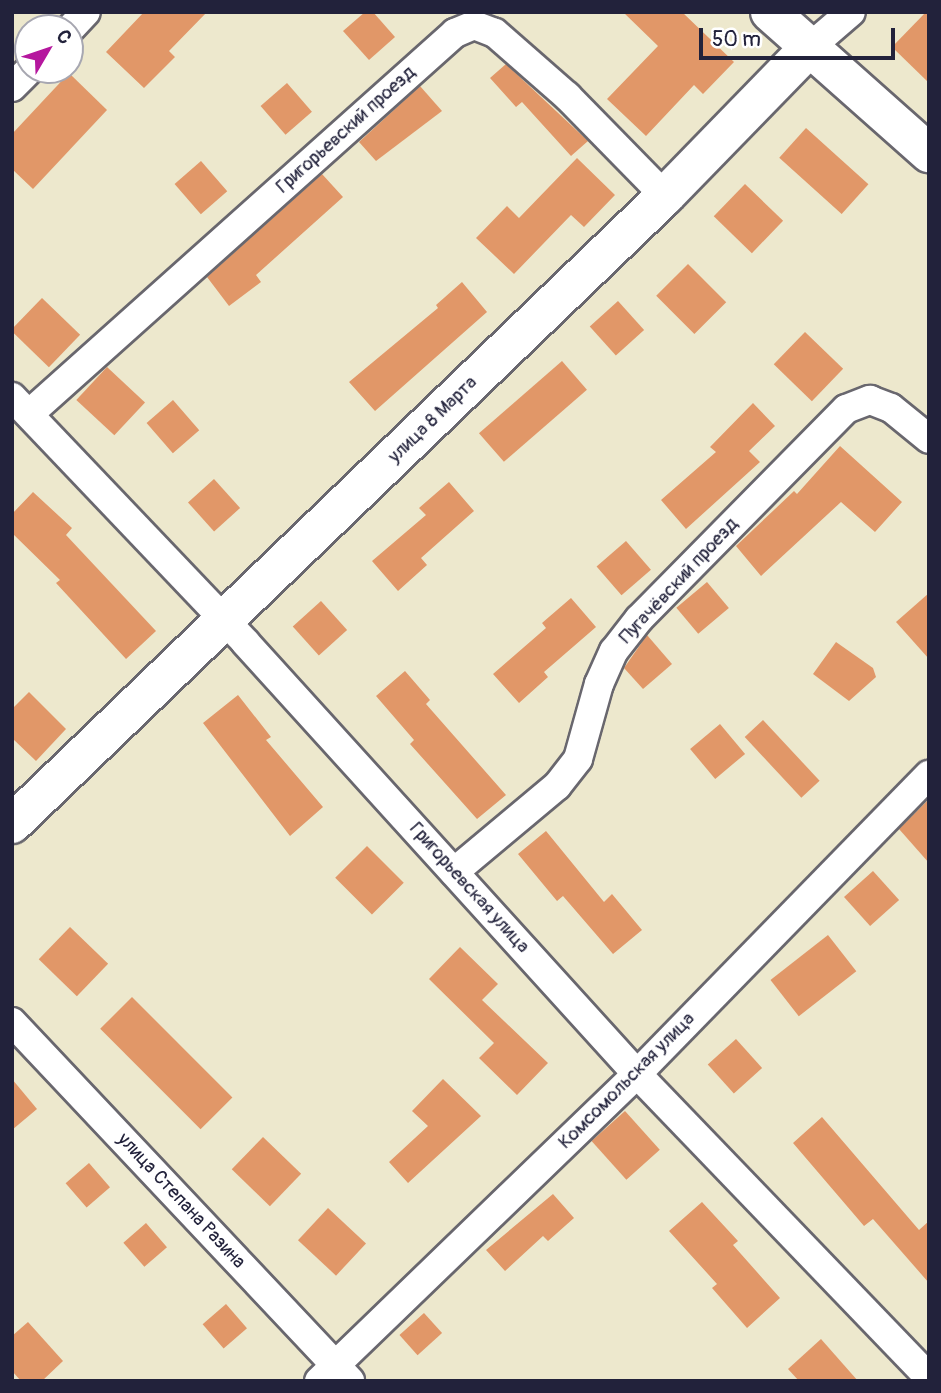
<!DOCTYPE html>
<meta charset="utf-8">
<style>
body{margin:0}
#map{position:relative;width:941px;height:1393px;overflow:hidden;background:#ede8cd;font-family:Pangolin,sans-serif}
div>[style]{position:absolute}
[style*='--x']{left:calc(var(--x)*1px);top:calc(var(--y)*1px);width:calc(var(--w)*1px);rotate:calc(var(--a)*1deg)}
.building>*{inset:0;background:#e19768;transform-origin:0 0}
.roads{filter:drop-shadow(2px 0 #69676e) drop-shadow(-2px 0 #69676e) drop-shadow(0 2px #69676e) drop-shadow(0 -2px #69676e)}
.street>*{height:28px;margin:-14px;padding:0 14px;transform-origin:14px;border-radius:14px;background:#fff}
.secondary>*{height:38px;margin:-19px;padding:0 19px;transform-origin:19px;border-radius:19px;background:#fff}
span{translate:-50% -50%;white-space:nowrap;text-align:center;line-height:1.15;-webkit-text-stroke:5px #fff;paint-order:stroke}
.street-label{font-size:19px;color:#22223b}
.frame{position:absolute;inset:0;border:14px solid #22223b;pointer-events:none}
.north{position:absolute;left:14px;top:14px;width:70px;height:70px;box-sizing:border-box;background:#fff;border:2px solid #a7a7b1;border-radius:50%;rotate:51deg;font-size:19px;font-weight:700;line-height:28px;text-align:center;color:#22223b}
.north::after{content:'';display:block;margin:auto;width:24px;height:32px;background:#b5179e;clip-path:polygon(50% 0,100% 100%,50% 72%,0 100%)}
.scale{position:absolute;left:699px;top:28px;width:196px;height:32px;box-sizing:border-box;border:4px solid #22223b;border-top:0;padding-left:9px;font-size:21px;line-height:24px;white-space:nowrap;color:#22223b;-webkit-text-stroke:5px #fff;paint-order:stroke}
</style>
<div id="map">
<div class="building">
<i style="clip-path:polygon(144px 12px,207px 12px,169px 51px,175px 57px,144px 88px,106px 52px)"></i>
<i style="clip-path:polygon(365px 12px,373px 12px,395px 37px,369px 60px,343px 31px)"></i>
<i style="clip-path:polygon(623px 12px,682px 12px,734px 62px,703px 94px,694px 85px,646px 136px,607px 99px,658px 46px)"></i>
<i style="clip-path:polygon(926px 12px,929px 12px,929px 83px,892px 47px)"></i>
<i style="clip-path:polygon(506px 64px,588px 141px,571px 156px,522px 102px,516px 107px,490px 78px)"></i>
<i style="clip-path:polygon(69px 73px,107px 110px,33px 189px,12px 169px,12px 134px)"></i>
<i style="left:287px;top:83px;width:38px;height:35px;rotate:49deg"></i>
<i style="clip-path:polygon(420px 86px,442px 111px,376px 161px,359px 142px)"></i>
<i style="left:806px;top:128px;width:84px;height:40px;rotate:42deg"></i>
<i style="clip-path:polygon(577px 158px,615px 195px,584px 227px,571px 215px,514px 274px,476px 238px,507px 206px,519px 218px)"></i>
<i style="left:201px;top:161px;width:40px;height:35px;rotate:49deg"></i>
<i style="clip-path:polygon(322px 174px,343px 197px,256px 275px,261px 282px,229px 306px,207px 277px)"></i>
<i style="left:745px;top:184px;width:53px;height:45px;rotate:44deg"></i>
<i style="left:688px;top:264px;width:54px;height:45px;rotate:45deg"></i>
<i style="clip-path:polygon(462px 282px,487px 312px,375px 411px,349px 382px,438px 308px,436px 305px)"></i>
<i style="left:42px;top:298px;width:53px;height:45px;rotate:44deg"></i>
<i style="left:618px;top:301px;width:39px;height:38px;rotate:48deg"></i>
<i style="left:805px;top:332px;width:53px;height:45px;rotate:44deg"></i>
<i style="left:562px;top:361px;width:38px;height:110px;rotate:49deg"></i>
<i style="left:107px;top:367px;width:52px;height:45px;rotate:43deg"></i>
<i style="left:173px;top:400px;width:40px;height:35px;rotate:49deg"></i>
<i style="clip-path:polygon(753px 403px,775px 426px,749px 451px,760px 462px,686px 529px,661px 500px,716px 452px,710px 447px)"></i>
<i style="clip-path:polygon(840px 446px,902px 502px,875px 532px,841px 502px,761px 576px,736px 546px,794px 491px,797px 494px)"></i>
<i style="left:214px;top:479px;width:39px;height:35px;rotate:48deg"></i>
<i style="clip-path:polygon(449px 482px,474px 511px,421px 558px,427px 565px,398px 591px,372px 561px,426px 515px,419px 508px)"></i>
<i style="clip-path:polygon(33px 492px,72px 528px,66px 535px,156px 631px,126px 659px,56px 583px,60px 580px,12px 533px,12px 514px)"></i>
<i style="left:626px;top:541px;width:38px;height:39px;rotate:49deg"></i>
<i style="left:707px;top:582px;width:34px;height:40px;rotate:50deg"></i>
<i style="clip-path:polygon(929px 593px,929px 659px,896px 622px)"></i>
<i style="clip-path:polygon(571px 598px,596px 627px,544px 672px,548px 677px,519px 703px,493px 674px,546px 628px,542px 623px)"></i>
<i style="left:321px;top:601px;width:39px;height:38px;rotate:48deg"></i>
<i style="clip-path:polygon(647px 635px,672px 664px,643px 689px,624px 668px)"></i>
<i style="clip-path:polygon(836px 642px,873px 668px,876px 677px,849px 701px,813px 674px)"></i>
<i style="clip-path:polygon(405px 671px,430px 700px,426px 704px,506px 795px,477px 819px,410px 744px,414px 740px,376px 696px)"></i>
<i style="clip-path:polygon(29px 692px,66px 729px,36px 761px,12px 738px,12px 709px)"></i>
<i style="clip-path:polygon(238px 695px,271px 737px,266px 740px,323px 807px,290px 836px,203px 723px)"></i>
<i style="left:763px;top:720px;width:83px;height:25px;rotate:47deg"></i>
<i style="left:720px;top:724px;width:39px;height:39px;rotate:50deg"></i>
<i style="clip-path:polygon(929px 799px,929px 863px,899px 829px)"></i>
<i style="clip-path:polygon(546px 831px,604px 902px,612px 894px,642px 930px,613px 954px,563px 896px,557px 901px,518px 854px)"></i>
<i style="left:367px;top:846px;width:52px;height:45px;rotate:45deg"></i>
<i style="left:873px;top:871px;width:39px;height:39px;rotate:48deg"></i>
<i style="left:70px;top:927px;width:53px;height:45px;rotate:44deg"></i>
<i style="left:828px;top:935px;width:46px;height:73px;rotate:52deg"></i>
<i style="clip-path:polygon(460px 947px,498px 984px,482px 1000px,548px 1063px,517px 1095px,479px 1058px,494px 1043px,429px 979px)"></i>
<i style="left:132px;top:997px;width:142px;height:45px;rotate:45deg"></i>
<i style="left:736px;top:1039px;width:39px;height:38px;rotate:48deg"></i>
<i style="clip-path:polygon(12px 1079px,37px 1109px,12px 1130px)"></i>
<i style="clip-path:polygon(443px 1079px,481px 1116px,408px 1183px,389px 1162px,428px 1126px,412px 1111px)"></i>
<i style="left:625px;top:1111px;width:52px;height:45px;rotate:48deg"></i>
<i style="clip-path:polygon(822px 1117px,919px 1230px,929px 1221px,929px 1283px,873px 1219px,864px 1226px,793px 1143px)"></i>
<i style="left:263px;top:1137px;width:53px;height:45px;rotate:44deg"></i>
<i style="left:89px;top:1163px;width:32px;height:31px;rotate:49deg"></i>
<i style="clip-path:polygon(553px 1194px,574px 1218px,548px 1241px,543px 1236px,505px 1271px,486px 1250px)"></i>
<i style="clip-path:polygon(702px 1202px,738px 1241px,733px 1245px,780px 1298px,747px 1328px,712px 1288px,717px 1284px,669px 1231px)"></i>
<i style="left:328px;top:1208px;width:52px;height:44px;rotate:43deg"></i>
<i style="left:146px;top:1223px;width:32px;height:30px;rotate:49deg"></i>
<i style="left:226px;top:1304px;width:32px;height:31px;rotate:49deg"></i>
<i style="left:424px;top:1313px;width:27px;height:33px;rotate:48deg"></i>
<i style="clip-path:polygon(28px 1322px,63px 1361px,42px 1381px,21px 1381px,12px 1371px,12px 1336px)"></i>
<i style="clip-path:polygon(821px 1339px,858px 1381px,799px 1381px,788px 1369px)"></i>
</div>
<div class="roads">
<div class="street">
<i style="--x:70;--y:29;--w:23;--a:-47"></i>
<i style="--x:809;--y:48;--w:55;--a:-40.6"></i>
<i style="--x:12;--y:87;--w:24;--a:-45"></i>
<i style="--x:12;--y:397;--w:338;--a:46.4"></i>
<i style="--x:245;--y:642;--w:583;--a:47.78"></i>
<i style="--x:637;--y:1074;--w:421;--a:46.1"></i>
<i style="--x:29;--y:414;--w:572;--a:-41.81"></i>
<i style="--x:455;--y:33;--w:21;--a:-23"></i>
<i style="--x:474;--y:25;--w:22;--a:21"></i>
<i style="--x:495;--y:33;--w:96;--a:41.2"></i>
<i style="--x:567;--y:96;--w:140;--a:45.6"></i>
<i style="--x:454;--y:872;--w:134;--a:-39.9"></i>
<i style="--x:557;--y:786;--w:34;--a:-52"></i>
<i style="--x:578;--y:759;--w:78;--a:-74.4"></i>
<i style="--x:599;--y:684;--w:36;--a:-66"></i>
<i style="--x:614;--y:651;--w:41;--a:-52"></i>
<i style="--x:639;--y:619;--w:295;--a:-45.4"></i>
<i style="--x:846;--y:409;--w:26;--a:-21"></i>
<i style="--x:870;--y:400;--w:22;--a:21"></i>
<i style="--x:891;--y:408;--w:49;--a:39.2"></i>
<i style="--x:12;--y:1022;--w:493;--a:46.7"></i>
<i style="--x:319;--y:1381;--w:442;--a:-44"></i>
<i style="--x:637;--y:1074;--w:418;--a:-45.7"></i>
</div>
<div class="secondary">
<i style="--x:770;--y:12;--w:213;--a:41.6"></i>
<i style="--x:12;--y:824;--w:906;--a:-43.88"></i>
<i style="--x:665;--y:196;--w:206;--a:-45.8"></i>
</div>
</div>
<div class="street-label">
<span style="left:346px;top:130px;rotate:-42deg">Григорьевский проезд</span>
<span style="left:433px;top:420px;rotate:-44deg">улица 8 Марта</span>
<span style="left:679px;top:581px;rotate:-47deg">Пугачёвский проезд</span>
<span style="left:469px;top:888px;rotate:48deg">Григорьевская улица</span>
<span style="left:627px;top:1081px;rotate:-45deg">Комсомольская улица</span>
<span style="left:181px;top:1201px;rotate:47deg">улица Степана Разина</span>
</div>
<div class="frame"></div>
<div class="north">С</div>
<div class="scale">50 m</div>
</div>
